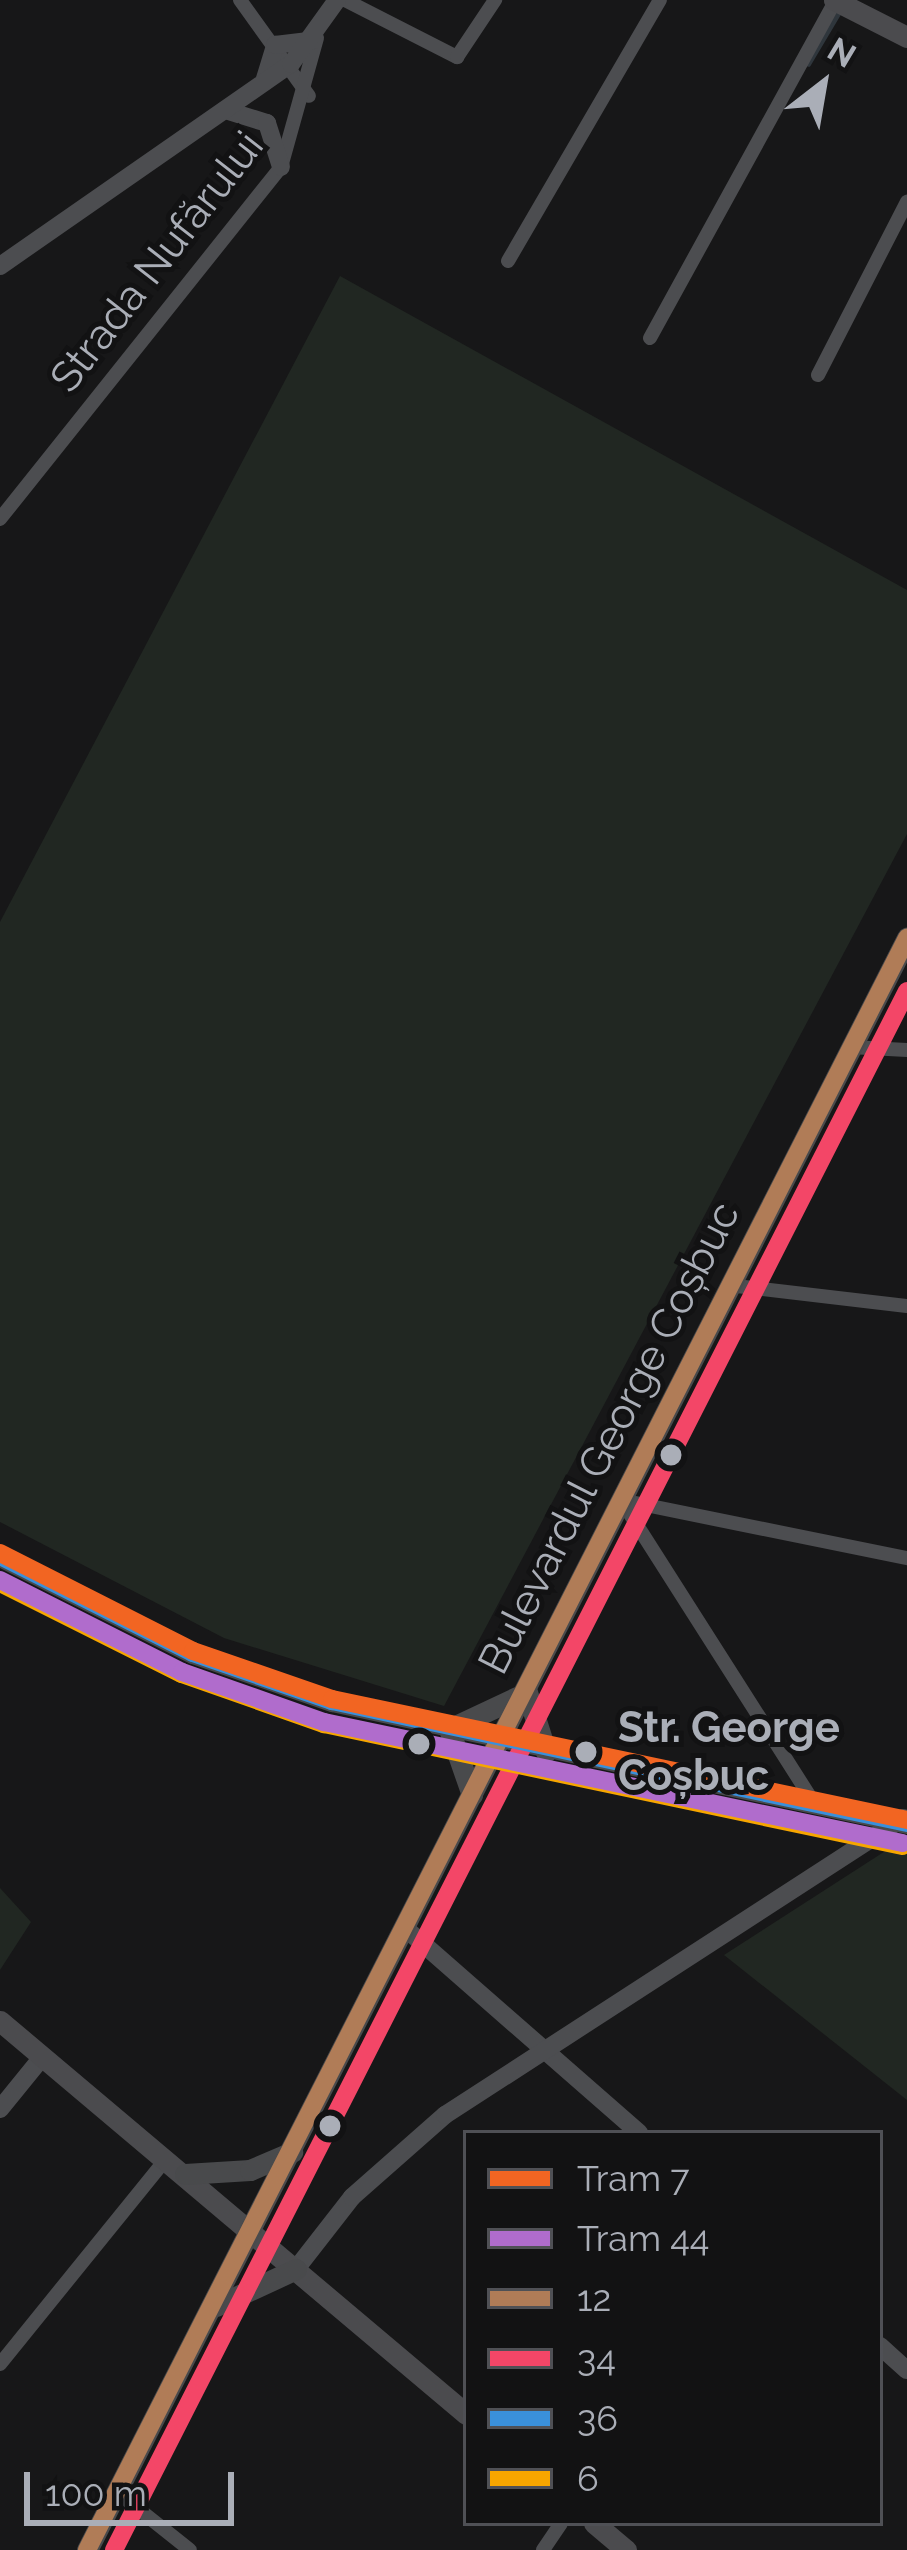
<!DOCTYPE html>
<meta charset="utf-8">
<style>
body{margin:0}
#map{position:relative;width:907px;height:2550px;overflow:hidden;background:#171718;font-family:Raleway,sans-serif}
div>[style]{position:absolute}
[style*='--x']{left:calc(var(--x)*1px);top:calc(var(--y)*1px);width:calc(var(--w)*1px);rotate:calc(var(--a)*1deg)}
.green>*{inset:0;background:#212722}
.stream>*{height:4.5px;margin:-2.25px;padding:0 2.25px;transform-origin:2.25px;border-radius:2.25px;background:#2f363c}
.minor>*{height:14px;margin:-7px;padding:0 7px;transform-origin:7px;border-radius:7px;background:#4c4d50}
.tertiary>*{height:18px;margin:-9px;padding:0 9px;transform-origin:9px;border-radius:9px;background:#4c4d50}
.secondary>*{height:21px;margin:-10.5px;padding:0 10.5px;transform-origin:10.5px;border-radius:10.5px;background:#4b4b4e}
.primary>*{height:21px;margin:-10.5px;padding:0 10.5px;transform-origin:10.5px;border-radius:10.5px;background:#494a4c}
.bus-1>*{height:18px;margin:-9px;padding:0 9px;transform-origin:9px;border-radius:9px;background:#b07c57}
.bus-2>*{height:18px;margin:-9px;padding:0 9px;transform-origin:9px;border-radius:9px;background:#f34667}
.bus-3>*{height:18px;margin:-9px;padding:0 9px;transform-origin:9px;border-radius:9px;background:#3a90db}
.bus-4>*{height:18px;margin:-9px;padding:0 9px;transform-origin:9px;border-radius:9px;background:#f7a600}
.tram-1>*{height:18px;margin:-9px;padding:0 9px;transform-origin:9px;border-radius:9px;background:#f26522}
.tram-2>*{height:18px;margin:-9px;padding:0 9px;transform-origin:9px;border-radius:9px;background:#b06ccc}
.dots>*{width:33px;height:33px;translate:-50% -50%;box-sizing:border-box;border:6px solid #121213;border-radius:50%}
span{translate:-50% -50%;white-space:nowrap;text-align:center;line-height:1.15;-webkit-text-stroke:10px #121213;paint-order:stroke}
.street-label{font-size:42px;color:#aaaeb7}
.stop-label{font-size:42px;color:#aaaeb7;font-weight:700}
.left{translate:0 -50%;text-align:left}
.legend{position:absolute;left:463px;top:2130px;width:420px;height:396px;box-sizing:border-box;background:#121213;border:3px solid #4f5055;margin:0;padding:15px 21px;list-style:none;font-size:36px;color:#aaaeb7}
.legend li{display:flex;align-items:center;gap:24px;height:60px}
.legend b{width:60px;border:3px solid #4f5055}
.north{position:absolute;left:763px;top:24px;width:120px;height:120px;-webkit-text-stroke:9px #121213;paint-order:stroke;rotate:31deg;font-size:33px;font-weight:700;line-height:48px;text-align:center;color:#aaaeb7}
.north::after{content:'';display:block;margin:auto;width:42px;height:54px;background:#aaaeb7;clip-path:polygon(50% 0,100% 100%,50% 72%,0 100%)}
.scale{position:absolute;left:24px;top:2472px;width:210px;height:54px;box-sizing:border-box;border:6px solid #aaaeb7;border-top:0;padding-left:15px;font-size:36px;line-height:42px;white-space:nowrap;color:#aaaeb7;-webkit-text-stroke:9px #121213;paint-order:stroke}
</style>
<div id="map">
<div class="green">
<i style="clip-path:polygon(340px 276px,907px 590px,907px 834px,444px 1706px,224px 1638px,0 1522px,0 922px)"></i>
<i style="clip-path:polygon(890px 1848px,907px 1852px,907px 2100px,724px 1955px)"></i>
<i style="clip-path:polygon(0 1888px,31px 1922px,0 1970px)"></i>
</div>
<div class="stream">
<i style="--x:808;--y:64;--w:61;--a:-59.2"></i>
</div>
<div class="minor">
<i style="--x:240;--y:0;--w:118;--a:54.3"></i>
<i style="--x:345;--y:0;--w:126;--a:27"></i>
<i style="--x:457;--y:57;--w:69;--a:-56.3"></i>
<i style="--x:508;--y:261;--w:302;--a:-59.8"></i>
<i style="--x:650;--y:338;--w:386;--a:-61.2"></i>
<i style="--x:818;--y:375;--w:195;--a:-62.8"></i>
<i style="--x:0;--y:519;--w:450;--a:-51.4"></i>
<i style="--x:281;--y:167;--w:134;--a:-74.4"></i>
<i style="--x:850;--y:1047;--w:57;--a:3"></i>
<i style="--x:728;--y:1285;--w:180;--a:6.7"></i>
<i style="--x:621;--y:1500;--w:363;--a:57.5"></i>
<i style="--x:621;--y:1500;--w:292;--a:11.5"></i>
<i style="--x:0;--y:2364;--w:265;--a:-51"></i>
<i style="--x:117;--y:2492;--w:93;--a:38.5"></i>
<i style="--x:543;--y:2550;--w:32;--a:-56"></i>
</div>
<div class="tertiary">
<i style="--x:264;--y:82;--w:39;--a:-73"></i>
<i style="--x:275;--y:45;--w:38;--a:-7"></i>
<i style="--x:225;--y:110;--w:44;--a:17.2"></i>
<i style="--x:267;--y:123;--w:46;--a:72.3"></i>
<i style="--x:0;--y:266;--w:354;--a:-34.8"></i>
<i style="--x:291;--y:64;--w:79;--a:-54.3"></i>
<i style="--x:405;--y:1928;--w:311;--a:41.2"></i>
<i style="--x:0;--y:2109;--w:68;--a:-50.9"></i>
<i style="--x:296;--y:2269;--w:91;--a:-52.1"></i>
<i style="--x:352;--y:2197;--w:124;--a:-41.4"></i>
<i style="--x:445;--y:2115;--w:546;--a:-32.96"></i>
<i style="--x:880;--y:2346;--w:36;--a:42"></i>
</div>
<div class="secondary">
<i style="--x:834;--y:0;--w:82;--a:26.9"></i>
<i style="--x:0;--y:2021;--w:610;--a:40.14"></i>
<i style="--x:594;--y:2523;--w:42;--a:40.2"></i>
</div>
<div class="primary">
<i style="--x:0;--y:1556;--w:216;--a:26.7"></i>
<i style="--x:193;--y:1653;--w:147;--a:19.1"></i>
<i style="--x:332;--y:1701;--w:588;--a:11.98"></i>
<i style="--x:526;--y:1689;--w:66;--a:72.4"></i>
<i style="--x:472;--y:1795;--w:70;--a:-109.2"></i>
<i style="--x:449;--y:1729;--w:75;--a:-25.2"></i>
<i style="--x:185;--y:2174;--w:65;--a:-3.5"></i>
<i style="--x:250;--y:2170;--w:46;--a:-23.2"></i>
<i style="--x:216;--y:2306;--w:88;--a:-24.8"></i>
<i style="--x:87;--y:2550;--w:1809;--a:-63.04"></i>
</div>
<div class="bus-1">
<i style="--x:87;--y:2550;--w:1809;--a:-63.04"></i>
</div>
<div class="bus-2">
<i style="--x:114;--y:2550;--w:1749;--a:-63.04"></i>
</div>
<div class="bus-3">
<i style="--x:0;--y:1556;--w:216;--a:26.7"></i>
<i style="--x:193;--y:1653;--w:147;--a:19.1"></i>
<i style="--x:332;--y:1701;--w:588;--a:11.98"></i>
</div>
<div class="bus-4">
<i style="--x:0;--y:1583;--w:203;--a:26.6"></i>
<i style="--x:182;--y:1674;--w:151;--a:19.4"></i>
<i style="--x:324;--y:1724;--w:591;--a:11.92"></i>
</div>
<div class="tram-1">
<i style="--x:0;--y:1553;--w:216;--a:26.9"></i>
<i style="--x:193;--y:1651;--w:147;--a:19.1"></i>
<i style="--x:332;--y:1699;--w:588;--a:11.88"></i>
</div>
<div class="tram-2">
<i style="--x:0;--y:1580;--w:204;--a:26.8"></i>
<i style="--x:182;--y:1672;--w:151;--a:19.4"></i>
<i style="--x:324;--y:1722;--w:591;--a:11.82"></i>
</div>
<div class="dots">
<i style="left:671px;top:1455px;background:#aaaeb7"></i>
<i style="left:419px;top:1744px;background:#aaaeb7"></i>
<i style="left:586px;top:1752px;background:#aaaeb7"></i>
<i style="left:330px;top:2126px;background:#aaaeb7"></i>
</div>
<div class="street-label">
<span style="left:157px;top:262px;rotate:-52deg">Strada Nufărului</span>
<span style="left:609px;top:1438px;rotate:-63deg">Bulevardul George Coșbuc</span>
</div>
<div class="stop-label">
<span class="left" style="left:618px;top:1752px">Str. George<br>Coșbuc</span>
</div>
<ul class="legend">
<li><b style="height:15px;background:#f26522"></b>Tram 7</li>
<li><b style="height:15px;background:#b06ccc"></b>Tram 44</li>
<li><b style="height:15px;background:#b07c57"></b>12</li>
<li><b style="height:15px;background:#f34667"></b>34</li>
<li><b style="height:15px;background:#3a90db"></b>36</li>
<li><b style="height:15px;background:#f7a600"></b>6</li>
</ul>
<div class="north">N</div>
<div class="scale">100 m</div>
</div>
